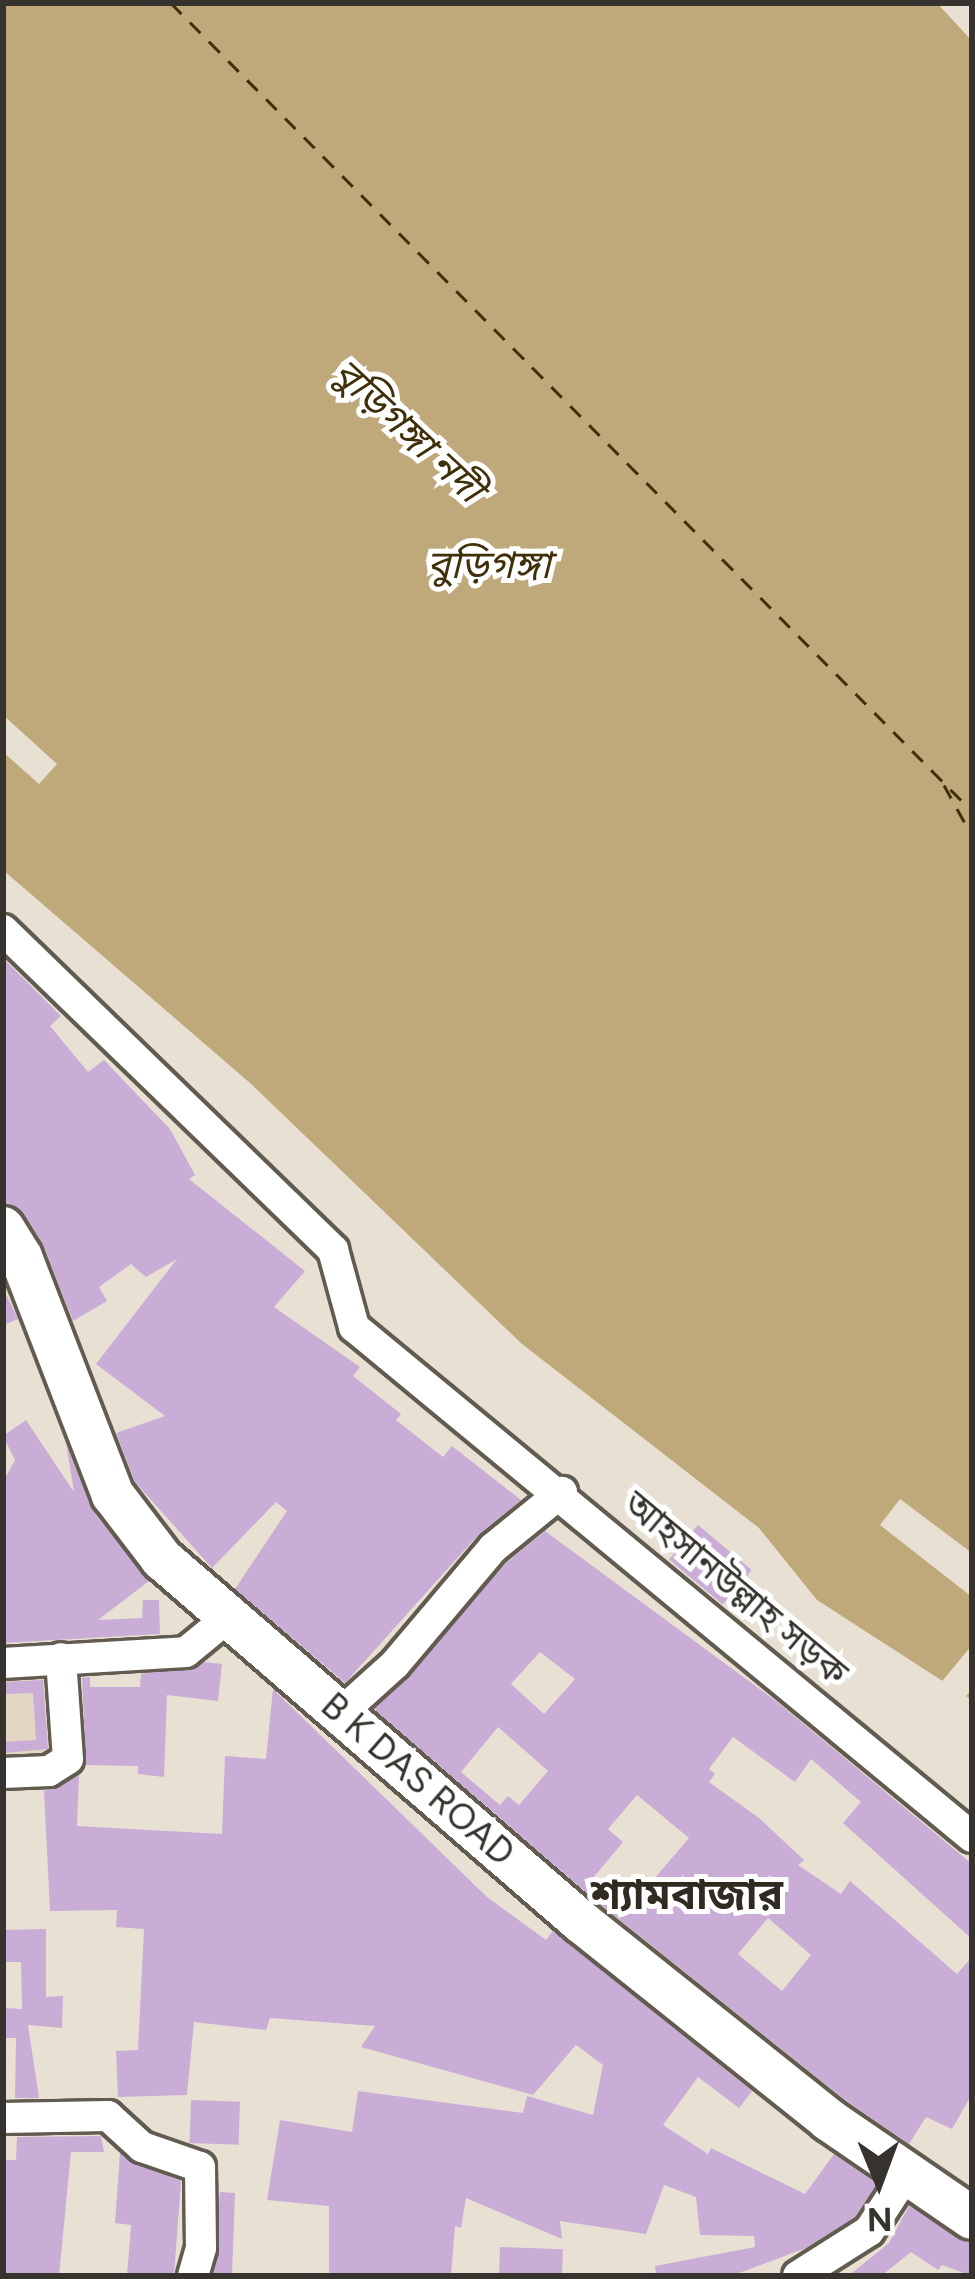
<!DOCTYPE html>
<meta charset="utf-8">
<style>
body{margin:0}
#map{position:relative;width:975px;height:2279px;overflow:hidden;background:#e8e1d3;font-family:Figtree,"Noto Sans Bengali",sans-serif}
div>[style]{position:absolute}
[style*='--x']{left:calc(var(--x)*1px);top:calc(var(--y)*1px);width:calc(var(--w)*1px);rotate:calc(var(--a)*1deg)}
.built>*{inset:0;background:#e2d7c2;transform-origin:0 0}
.water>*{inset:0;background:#bfa97b}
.pier>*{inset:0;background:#e8e1d3}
.ferry>*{height:3px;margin-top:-1.5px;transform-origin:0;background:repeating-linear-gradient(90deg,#403009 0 15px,transparent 0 27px)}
.building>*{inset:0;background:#c9add7;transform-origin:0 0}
.roads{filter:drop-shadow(3px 0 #625c50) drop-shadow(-3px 0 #625c50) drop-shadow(0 3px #625c50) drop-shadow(0 -3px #625c50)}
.street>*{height:30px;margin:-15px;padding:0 15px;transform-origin:15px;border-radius:15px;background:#fff}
.secondary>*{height:42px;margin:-21px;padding:0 21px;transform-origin:21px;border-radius:21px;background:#fff}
span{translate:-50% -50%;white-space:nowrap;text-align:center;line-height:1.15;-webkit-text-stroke:10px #fff;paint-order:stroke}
.street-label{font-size:36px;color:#36332e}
.water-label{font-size:39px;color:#403009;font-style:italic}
.quarter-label{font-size:42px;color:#302a20;font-weight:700}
.frame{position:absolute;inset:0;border:6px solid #36332e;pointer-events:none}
.north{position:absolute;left:819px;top:2123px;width:120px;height:120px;-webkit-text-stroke:9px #fff;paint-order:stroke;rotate:179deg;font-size:33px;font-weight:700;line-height:48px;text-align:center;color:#36332e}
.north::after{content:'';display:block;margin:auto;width:42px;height:54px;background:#36332e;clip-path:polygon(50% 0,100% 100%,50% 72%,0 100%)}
</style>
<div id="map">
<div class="built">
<i style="left:55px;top:1666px;width:96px;height:52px;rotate:88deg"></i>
</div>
<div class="water">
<i style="clip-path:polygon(3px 3px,937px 3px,972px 41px,972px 1700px,817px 1600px,759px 1528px,522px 1344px,250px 1083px,3px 870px)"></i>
</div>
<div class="pier">
<i style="clip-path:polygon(3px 715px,57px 764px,39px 784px,3px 752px)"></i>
<i style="clip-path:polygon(900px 1499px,972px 1553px,972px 1597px,880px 1525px)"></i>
<i style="clip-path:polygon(972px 1645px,972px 1689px,962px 1701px,939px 1685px)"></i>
</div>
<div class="ferry">
<i style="--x:171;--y:3;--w:1138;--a:45.25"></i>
<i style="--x:944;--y:785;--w:58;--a:61.2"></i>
</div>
<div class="building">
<i style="clip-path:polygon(3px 958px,61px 1016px,50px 1026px,88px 1072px,104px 1060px,170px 1129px,195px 1175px,189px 1179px,305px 1271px,274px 1307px,360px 1367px,353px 1376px,401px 1414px,396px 1420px,443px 1457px,452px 1446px,521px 1500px,478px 1535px,345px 1683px,235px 1589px,287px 1511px,276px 1502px,212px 1568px,135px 1482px,116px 1433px,165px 1416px,96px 1364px,177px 1259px,146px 1277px,131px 1264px,99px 1287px,107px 1301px,73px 1321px,43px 1244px,24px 1214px,3px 1203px)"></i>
<i style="clip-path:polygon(7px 1296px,18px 1319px,3px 1325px,3px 1298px)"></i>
<i style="clip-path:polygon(26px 1420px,74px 1492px,66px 1443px,92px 1510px,149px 1581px,98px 1620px,142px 1618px,143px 1600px,159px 1600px,160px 1634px,3px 1643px,3px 1482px,15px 1460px,3px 1436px)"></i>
<i style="left:698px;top:1525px;width:70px;height:45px;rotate:40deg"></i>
<i style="clip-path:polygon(evenodd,545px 1531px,776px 1701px,972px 1864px,972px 1939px,843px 1823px,861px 1802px,811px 1759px,795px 1782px,733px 1737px,709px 1769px,715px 1774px,709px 1782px,759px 1818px,804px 1860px,798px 1865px,841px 1894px,850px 1881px,957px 1974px,972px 1957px,972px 2094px,952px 2129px,926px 2117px,909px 2144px,844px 2099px,596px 1901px,374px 1709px,507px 1562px,545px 1531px,540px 1652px,575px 1679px,544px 1714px,511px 1684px,540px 1652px,545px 1531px,498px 1727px,548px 1771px,519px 1805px,508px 1796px,500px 1805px,461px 1772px,498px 1727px,545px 1531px,637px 1795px,689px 1838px,624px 1914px,588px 1884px,623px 1842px,608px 1829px,637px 1795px,545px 1531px,768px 1918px,811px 1955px,782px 1991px,738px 1954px,768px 1918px)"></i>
<i style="clip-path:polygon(204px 1662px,222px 1664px,218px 1701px,167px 1695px,164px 1777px,138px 1774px,138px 1766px,86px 1765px,82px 1678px,90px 1677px,90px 1687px,140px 1687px,141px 1674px)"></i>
<i style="clip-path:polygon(43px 1680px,48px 1749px,3px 1753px,3px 1742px,36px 1740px,33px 1693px,3px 1694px,3px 1682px)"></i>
<i style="clip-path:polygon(273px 1689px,487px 1897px,546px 1940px,553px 1931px,752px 2091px,739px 2108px,698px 2077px,663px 2125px,708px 2154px,711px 2148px,805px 2194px,834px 2154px,877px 2184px,855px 2217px,806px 2248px,731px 2276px,656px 2276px,655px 2266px,755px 2247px,754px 2236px,700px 2235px,696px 2197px,664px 2185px,646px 2234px,560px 2221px,562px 2239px,466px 2198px,461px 2228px,455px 2226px,451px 2276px,329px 2276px,329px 2206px,267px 2200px,280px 2120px,352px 2132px,358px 2091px,523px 2113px,527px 2096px,593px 2115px,603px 2065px,576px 2045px,533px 2095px,361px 2047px,375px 2026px,270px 2018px,266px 2030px,194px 2022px,187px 2095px,118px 2097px,116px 2051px,138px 2050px,144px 1929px,116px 1927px,117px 1910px,50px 1911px,44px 1791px,79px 1775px,77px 1826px,222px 1834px,225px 1756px,266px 1759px)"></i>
<i style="clip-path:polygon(46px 1929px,46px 1997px,63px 1996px,62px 2028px,28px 2025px,39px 2098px,15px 2098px,16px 2038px,3px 2038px,3px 2008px,22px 2009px,21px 1962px,3px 1962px,3px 1930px)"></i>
<i style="left:191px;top:2100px;width:49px;height:43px;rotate:2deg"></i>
<i style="clip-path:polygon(101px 2136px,104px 2152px,71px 2152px,59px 2276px,3px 2276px,3px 2160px,16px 2160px,17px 2137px)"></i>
<i style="clip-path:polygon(120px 2153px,181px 2181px,174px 2276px,127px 2276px,131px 2225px,115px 2223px)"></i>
<i style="clip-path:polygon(220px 2192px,235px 2193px,232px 2276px,213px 2276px)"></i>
<i style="clip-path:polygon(909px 2206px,972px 2243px,972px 2276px,942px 2265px,938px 2270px,911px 2252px,881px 2276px,834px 2276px,852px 2273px,889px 2243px)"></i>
<i style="left:500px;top:2247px;width:63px;height:29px;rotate:2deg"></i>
</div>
<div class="roads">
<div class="street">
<i style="--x:3;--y:930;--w:460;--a:44.1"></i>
<i style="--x:333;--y:1250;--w:80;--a:74.7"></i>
<i style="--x:354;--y:1327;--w:801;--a:39.53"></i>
<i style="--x:3;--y:1663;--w:183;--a:-3.4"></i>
<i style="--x:186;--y:1652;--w:50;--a:-39.4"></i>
<i style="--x:343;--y:1711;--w:70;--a:-42.1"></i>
<i style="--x:395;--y:1664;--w:152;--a:-49.8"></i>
<i style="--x:493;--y:1548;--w:89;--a:-39.1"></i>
<i style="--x:3;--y:1773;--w:46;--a:-2.5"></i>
<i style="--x:49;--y:1771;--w:22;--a:-32"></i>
<i style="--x:68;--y:1759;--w:101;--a:-94"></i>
<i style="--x:3;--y:2118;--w:105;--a:-1.1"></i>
<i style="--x:108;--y:2116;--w:46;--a:42.4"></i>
<i style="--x:142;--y:2147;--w:61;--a:19"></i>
<i style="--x:200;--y:2167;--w:81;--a:89.3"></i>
<i style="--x:201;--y:2248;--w:29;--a:106"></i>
<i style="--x:798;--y:2276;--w:84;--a:-32.4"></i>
<i style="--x:869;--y:2231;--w:69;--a:-56.8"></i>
</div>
<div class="secondary">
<i style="--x:3;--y:1228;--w:34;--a:58"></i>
<i style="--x:21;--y:1257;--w:255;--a:68.9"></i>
<i style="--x:113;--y:1495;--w:81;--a:52.6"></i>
<i style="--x:162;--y:1559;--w:553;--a:40.89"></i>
<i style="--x:580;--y:1921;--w:319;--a:38.6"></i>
<i style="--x:829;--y:2120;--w:173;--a:34.4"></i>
</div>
</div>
<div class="street-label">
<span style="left:736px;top:1588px;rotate:40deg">আহসানউল্লাহ সড়ক</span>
<span style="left:418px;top:1779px;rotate:41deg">B K DAS ROAD</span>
</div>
<div class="water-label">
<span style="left:408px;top:431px;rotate:43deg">বুড়িগঙ্গা নদী</span>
<span style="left:489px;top:565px">বুড়িগঙ্গা</span>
</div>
<div class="quarter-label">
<span style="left:687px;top:1895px">শ্যামবাজার</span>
</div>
<div class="frame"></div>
<div class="north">N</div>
</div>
